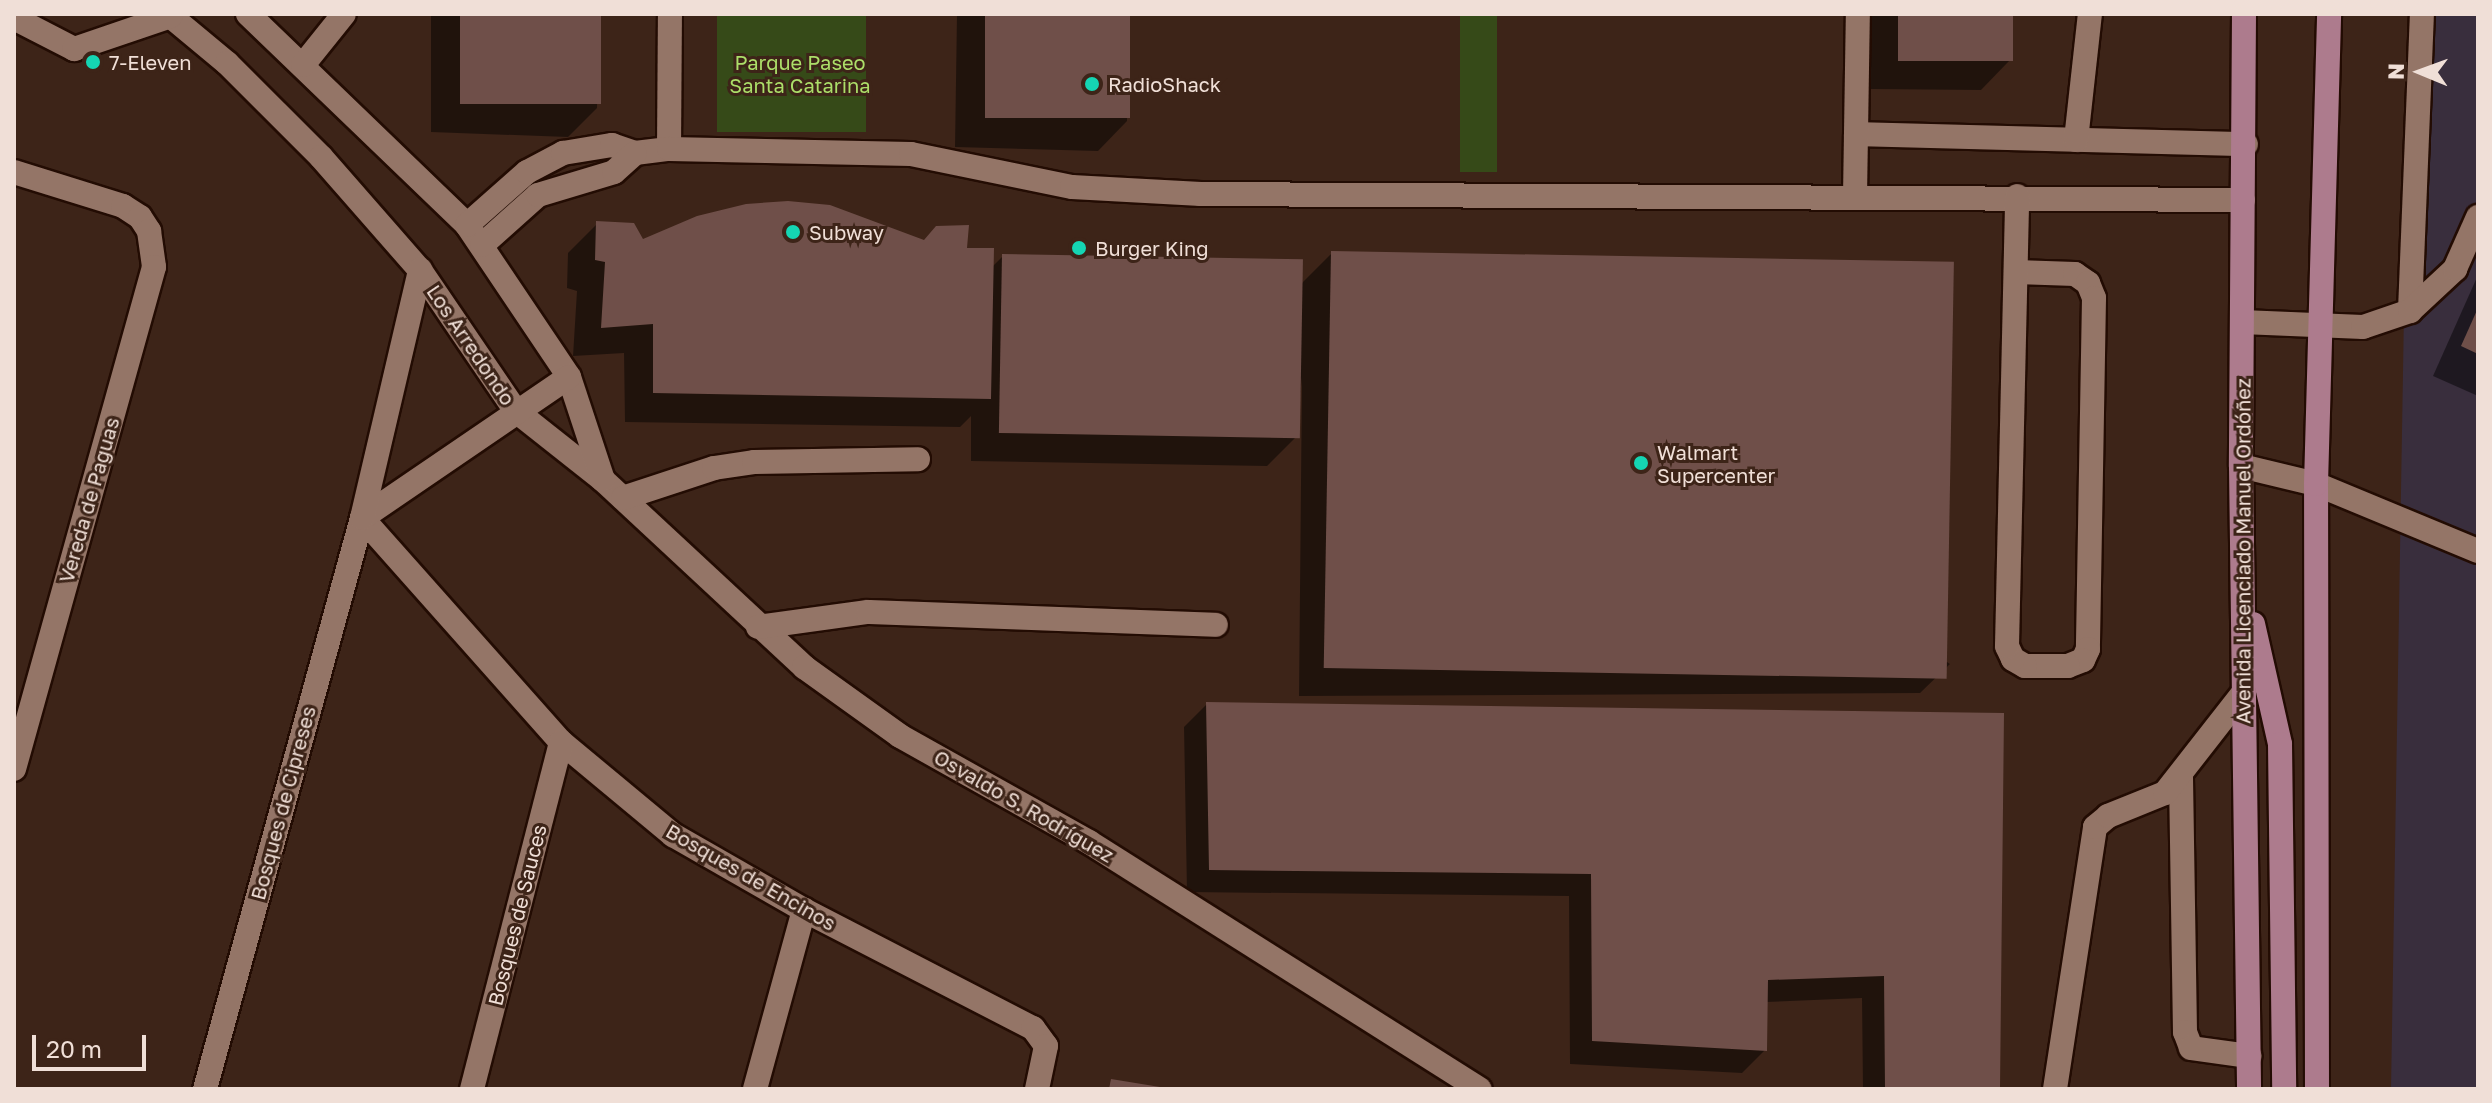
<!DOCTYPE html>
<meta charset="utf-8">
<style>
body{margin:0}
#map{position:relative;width:2492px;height:1103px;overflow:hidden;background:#3d2418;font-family:"Golos Text",sans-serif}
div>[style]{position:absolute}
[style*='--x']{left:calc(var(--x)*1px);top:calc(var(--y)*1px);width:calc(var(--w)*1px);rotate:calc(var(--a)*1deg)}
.industrial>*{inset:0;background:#392e3d}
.green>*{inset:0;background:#364a18;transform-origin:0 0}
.shadow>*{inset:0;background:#0007}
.building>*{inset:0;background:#6f4f49;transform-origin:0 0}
.roads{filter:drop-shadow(2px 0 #230c03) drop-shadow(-2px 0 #230c03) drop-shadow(0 2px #230c03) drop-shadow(0 -2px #230c03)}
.minor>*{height:24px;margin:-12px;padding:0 12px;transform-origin:12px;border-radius:12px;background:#947567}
.major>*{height:24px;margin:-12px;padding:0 12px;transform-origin:12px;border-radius:12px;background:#ad7b8d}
.dots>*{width:22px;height:22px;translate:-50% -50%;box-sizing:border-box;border:4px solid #3d2418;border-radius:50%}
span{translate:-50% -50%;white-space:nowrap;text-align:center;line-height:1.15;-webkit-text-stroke:6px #3d2418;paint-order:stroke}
.poi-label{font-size:20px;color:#f0dfd7}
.left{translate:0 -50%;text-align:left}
.park-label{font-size:20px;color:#acde69}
.street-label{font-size:20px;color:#f0dfd7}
.frame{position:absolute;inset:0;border:16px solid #f0dfd7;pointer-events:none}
.north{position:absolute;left:2380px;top:32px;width:80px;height:80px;-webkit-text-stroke:6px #3d2418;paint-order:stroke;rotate:271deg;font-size:22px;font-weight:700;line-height:32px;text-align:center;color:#f0dfd7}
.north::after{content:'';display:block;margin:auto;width:28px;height:36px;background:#f0dfd7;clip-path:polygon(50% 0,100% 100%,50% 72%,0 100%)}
.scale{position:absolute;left:32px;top:1035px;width:114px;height:36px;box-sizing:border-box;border:4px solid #f0dfd7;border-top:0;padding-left:10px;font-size:24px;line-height:28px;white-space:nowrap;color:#f0dfd7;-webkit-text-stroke:6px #3d2418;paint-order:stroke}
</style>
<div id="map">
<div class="industrial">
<i style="clip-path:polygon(2409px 14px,2478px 14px,2478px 1089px,2391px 1089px)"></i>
</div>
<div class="green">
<i style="left:717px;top:14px;width:149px;height:118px"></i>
<i style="left:1460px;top:14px;width:37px;height:158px"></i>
</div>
<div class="shadow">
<i style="clip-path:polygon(431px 14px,599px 14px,597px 108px,568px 137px,431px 132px)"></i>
<i style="clip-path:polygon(957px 14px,1128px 14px,1127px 121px,1098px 151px,955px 147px)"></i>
<i style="clip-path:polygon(1869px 14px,2011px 14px,2010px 60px,1981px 90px,1869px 89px)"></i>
<i style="clip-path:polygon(597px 224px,642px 242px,923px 242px,965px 250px,992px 267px,1003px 256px,1301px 284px,1332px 253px,1950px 664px,1920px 693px,1299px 696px,1302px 377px,1296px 437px,1267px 466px,971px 461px,971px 416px,960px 427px,625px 422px,624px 353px,573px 356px,577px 291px,567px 288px,568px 253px)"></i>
<i style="clip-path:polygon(2478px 275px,2478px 396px,2433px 376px)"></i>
<i style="clip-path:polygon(1207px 704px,2002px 715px,1998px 1089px,1863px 1089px,1862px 998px,1766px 1002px,1765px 1050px,1742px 1073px,1570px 1064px,1569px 896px,1187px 892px,1184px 727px)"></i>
</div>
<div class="building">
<i style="left:460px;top:14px;width:141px;height:90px"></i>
<i style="left:985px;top:14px;width:145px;height:104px"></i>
<i style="left:1898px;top:14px;width:115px;height:47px"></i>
<i style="clip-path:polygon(788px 201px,830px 205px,924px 240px,936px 226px,969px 225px,967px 248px,994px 248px,991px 399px,653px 393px,653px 324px,601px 328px,605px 262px,595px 260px,596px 221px,634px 223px,643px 239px,697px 216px,746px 204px)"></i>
<i style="left:1331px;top:251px;width:623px;height:417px;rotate:1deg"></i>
<i style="left:1002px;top:254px;width:301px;height:179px;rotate:1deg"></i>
<i style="clip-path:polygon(2478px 308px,2478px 354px,2461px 346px)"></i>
<i style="clip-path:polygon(1206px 702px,2004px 713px,2000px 1089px,1885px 1089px,1884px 976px,1768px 980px,1767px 1051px,1592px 1041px,1591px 874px,1209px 870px)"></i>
<i style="clip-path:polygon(1111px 1079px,1160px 1087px,1160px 1089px,1109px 1089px)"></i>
</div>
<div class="roads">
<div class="minor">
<i style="--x:168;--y:14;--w:77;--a:39.7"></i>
<i style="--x:227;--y:63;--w:133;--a:45"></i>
<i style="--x:321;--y:157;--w:150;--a:48.8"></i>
<i style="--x:420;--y:270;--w:171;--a:55.8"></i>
<i style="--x:516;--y:411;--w:111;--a:38.4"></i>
<i style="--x:603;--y:480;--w:275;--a:42.9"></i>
<i style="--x:804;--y:667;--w:118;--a:35.7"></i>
<i style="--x:900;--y:736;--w:217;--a:29.3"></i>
<i style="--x:1089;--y:842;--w:462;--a:32.3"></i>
<i style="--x:248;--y:14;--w:304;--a:43.9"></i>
<i style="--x:467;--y:225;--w:183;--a:56.1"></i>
<i style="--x:569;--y:377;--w:108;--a:71.7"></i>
<i style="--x:14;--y:18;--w:68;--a:27.3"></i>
<i style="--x:74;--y:49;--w:102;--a:-18.8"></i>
<i style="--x:303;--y:65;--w:65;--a:-51.2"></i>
<i style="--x:1856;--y:134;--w:390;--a:1.5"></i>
<i style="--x:2076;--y:140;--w:127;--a:-83.7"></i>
<i style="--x:669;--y:149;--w:135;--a:-89.6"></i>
<i style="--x:14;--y:172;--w:114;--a:17.3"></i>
<i style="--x:123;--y:206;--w:20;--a:33"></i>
<i style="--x:140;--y:217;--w:17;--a:57"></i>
<i style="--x:149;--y:231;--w:36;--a:82"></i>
<i style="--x:154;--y:267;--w:521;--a:105.58"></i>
<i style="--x:1855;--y:196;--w:182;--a:-89.1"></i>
<i style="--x:467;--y:225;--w:80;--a:-41.5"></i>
<i style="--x:527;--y:172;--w:41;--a:-27.8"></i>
<i style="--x:563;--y:153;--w:50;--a:-9.3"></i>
<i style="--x:612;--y:145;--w:24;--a:19"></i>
<i style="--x:635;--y:153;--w:34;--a:-7"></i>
<i style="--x:669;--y:149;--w:242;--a:1.2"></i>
<i style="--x:911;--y:154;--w:164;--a:11.6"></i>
<i style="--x:1072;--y:187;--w:129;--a:3.1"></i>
<i style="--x:1201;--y:194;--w:1042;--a:0.33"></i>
<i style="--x:482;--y:245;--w:75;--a:-41.8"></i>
<i style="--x:538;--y:195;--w:79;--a:-16.8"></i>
<i style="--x:614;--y:172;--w:28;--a:-42"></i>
<i style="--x:2016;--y:272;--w:59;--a:1.9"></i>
<i style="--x:2075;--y:274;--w:16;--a:35"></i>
<i style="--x:2088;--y:283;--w:16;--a:68"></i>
<i style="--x:2094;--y:298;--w:351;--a:91"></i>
<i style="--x:2088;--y:649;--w:12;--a:114"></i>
<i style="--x:2083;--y:660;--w:16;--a:158"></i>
<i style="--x:2068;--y:666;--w:43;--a:180"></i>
<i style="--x:2025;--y:666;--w:14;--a:-150"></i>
<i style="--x:2013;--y:659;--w:14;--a:-115"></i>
<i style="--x:2007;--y:646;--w:450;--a:-88.7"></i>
<i style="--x:2410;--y:311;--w:297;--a:-87.7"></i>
<i style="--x:2242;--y:322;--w:121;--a:2.4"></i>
<i style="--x:2363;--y:327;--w:50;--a:-18.8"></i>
<i style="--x:2410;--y:311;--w:62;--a:-43"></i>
<i style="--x:2455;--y:269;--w:57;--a:-66.1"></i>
<i style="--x:2241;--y:466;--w:77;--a:13.5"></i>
<i style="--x:2316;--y:484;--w:175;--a:22.5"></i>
<i style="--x:623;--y:498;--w:96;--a:-18.2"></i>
<i style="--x:714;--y:468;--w:40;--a:-8.5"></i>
<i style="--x:754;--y:462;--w:164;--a:-1"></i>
<i style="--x:362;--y:518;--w:300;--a:48.4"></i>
<i style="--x:561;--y:742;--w:146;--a:39.7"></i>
<i style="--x:673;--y:835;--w:151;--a:29.8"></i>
<i style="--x:804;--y:910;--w:258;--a:27.3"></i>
<i style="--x:1033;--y:1028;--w:22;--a:54"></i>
<i style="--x:1046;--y:1046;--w:44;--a:101.8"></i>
<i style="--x:362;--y:518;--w:250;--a:-34.3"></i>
<i style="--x:758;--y:627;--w:111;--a:-7.8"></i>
<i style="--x:868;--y:612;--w:348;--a:2.1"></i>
<i style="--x:2181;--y:778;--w:254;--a:89.1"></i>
<i style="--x:2185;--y:1032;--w:17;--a:69"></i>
<i style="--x:2191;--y:1048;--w:59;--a:7.9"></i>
<i style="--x:205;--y:1089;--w:592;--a:-74.63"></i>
<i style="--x:362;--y:518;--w:255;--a:-76.8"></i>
<i style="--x:472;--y:1089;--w:358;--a:-75.6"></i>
<i style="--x:755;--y:1089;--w:186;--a:-74.7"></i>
<i style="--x:2055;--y:1089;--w:265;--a:-81.3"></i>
<i style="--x:2095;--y:827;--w:17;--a:-40"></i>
<i style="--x:2108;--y:816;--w:61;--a:-22"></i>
<i style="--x:2165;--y:793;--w:128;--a:-52"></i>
</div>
<div class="major">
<i style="--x:2244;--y:14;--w:452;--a:90.4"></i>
<i style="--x:2241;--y:466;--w:623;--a:89.26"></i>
<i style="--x:2253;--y:624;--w:123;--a:77.3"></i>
<i style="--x:2280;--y:744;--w:345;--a:89.3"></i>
<i style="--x:2317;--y:1089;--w:605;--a:-90.09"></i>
<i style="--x:2316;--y:484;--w:470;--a:-88.4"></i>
</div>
</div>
<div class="dots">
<i style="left:93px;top:62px;background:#15d5b3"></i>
<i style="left:1092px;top:84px;background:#15d5b3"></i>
<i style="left:793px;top:232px;background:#15d5b3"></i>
<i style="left:1079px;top:248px;background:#15d5b3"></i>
<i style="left:1641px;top:463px;background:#15d5b3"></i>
</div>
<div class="poi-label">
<span class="left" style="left:109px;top:62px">7-Eleven</span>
<span class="left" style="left:1108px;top:84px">RadioShack</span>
<span class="left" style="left:809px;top:232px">Subway</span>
<span class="left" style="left:1095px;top:248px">Burger King</span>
<span class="left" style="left:1657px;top:464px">Walmart<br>Supercenter</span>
</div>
<div class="park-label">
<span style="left:800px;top:74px">Parque Paseo<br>Santa Catarina</span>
</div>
<div class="street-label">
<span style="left:471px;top:345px;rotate:56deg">Los Arredondo</span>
<span style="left:89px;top:500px;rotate:-74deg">Vereda de Paguas</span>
<span style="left:2243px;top:551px;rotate:-90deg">Avenida Licenciado Manuel Ordóñez</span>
<span style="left:283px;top:803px;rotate:-75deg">Bosques de Cipreses</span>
<span style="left:1024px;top:806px;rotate:30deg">Osvaldo S. Rodríguez</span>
<span style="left:751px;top:877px;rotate:30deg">Bosques de Encinos</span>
<span style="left:517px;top:915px;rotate:-76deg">Bosques de Sauces</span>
</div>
<div class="frame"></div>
<div class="north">N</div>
<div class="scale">20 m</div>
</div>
